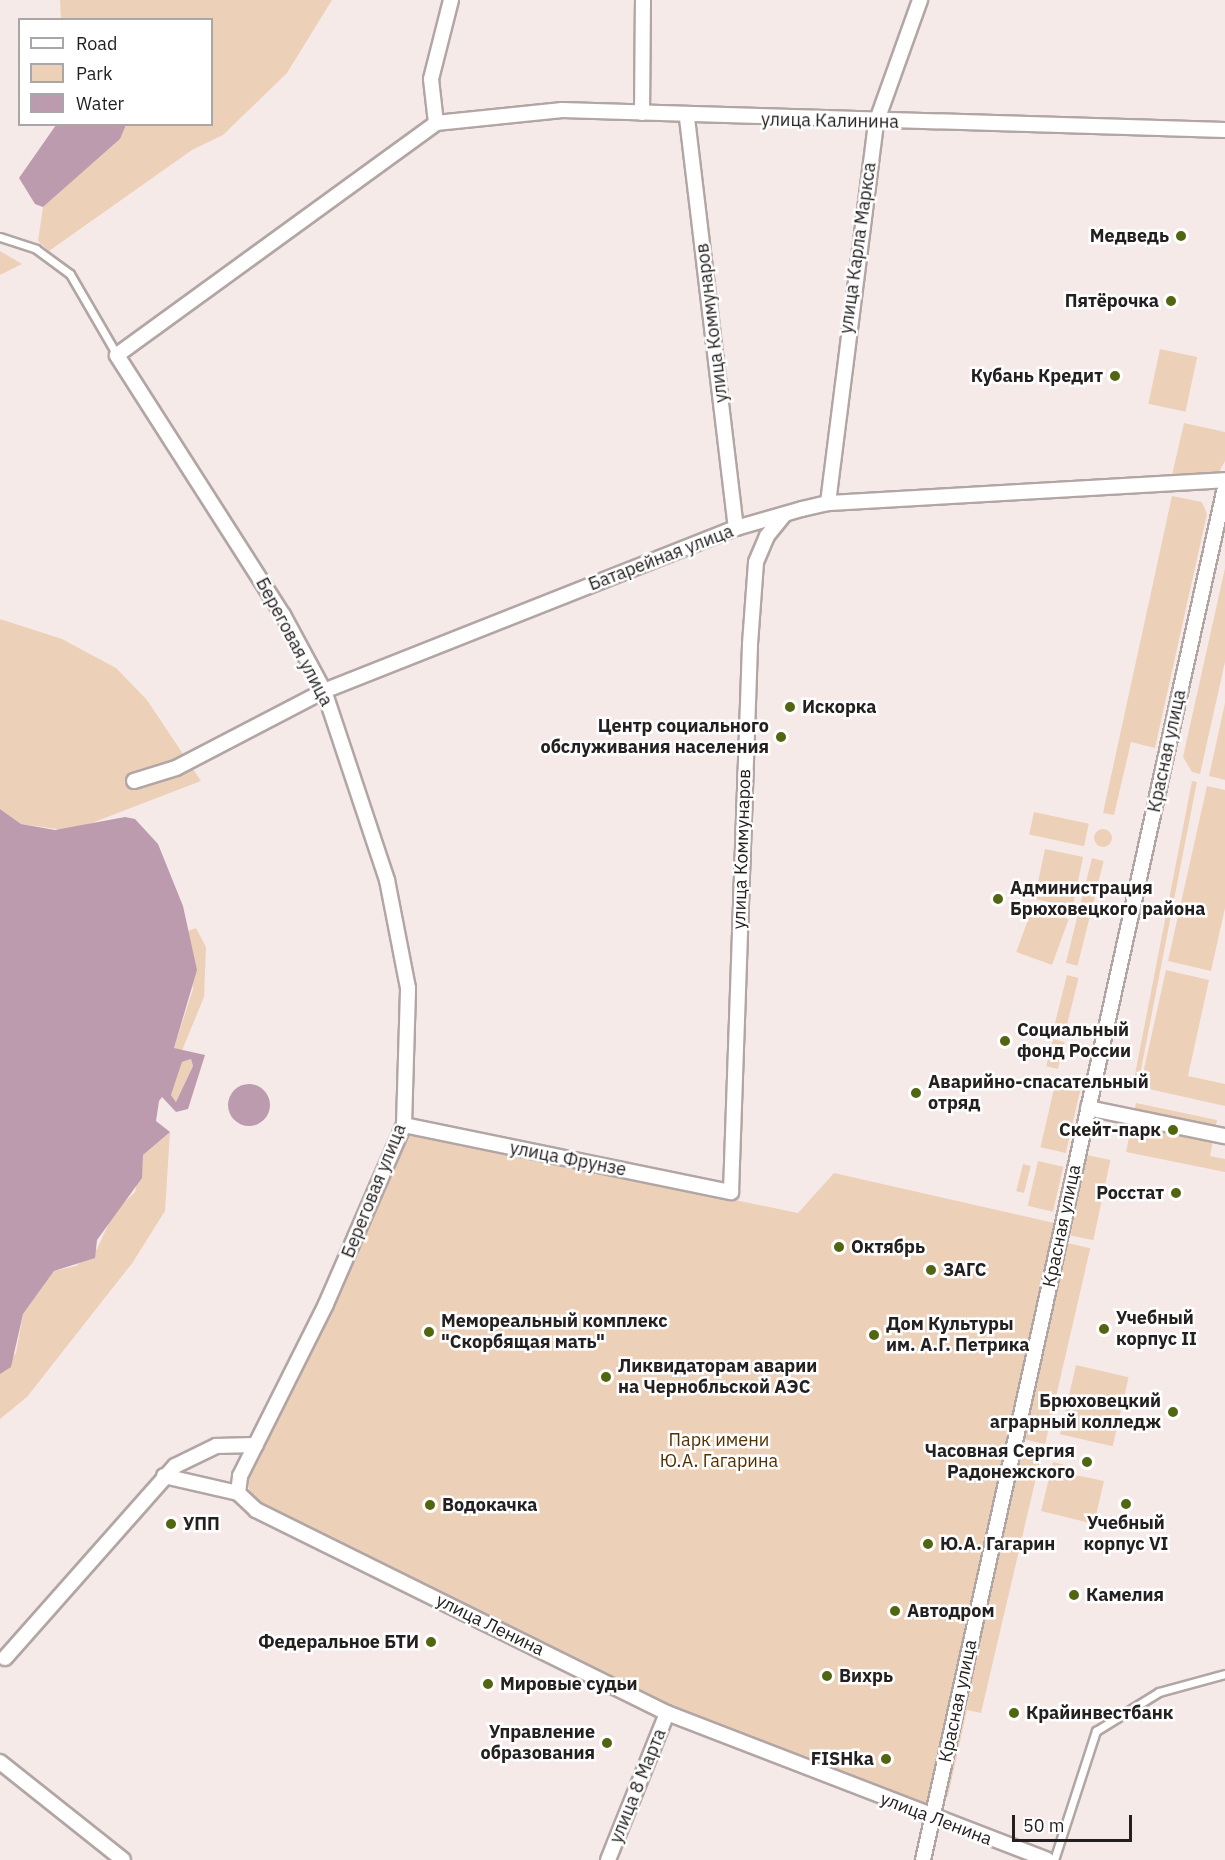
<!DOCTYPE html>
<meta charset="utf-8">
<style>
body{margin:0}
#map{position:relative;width:1225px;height:1860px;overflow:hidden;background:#f6eae9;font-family:"IBM Plex Sans",sans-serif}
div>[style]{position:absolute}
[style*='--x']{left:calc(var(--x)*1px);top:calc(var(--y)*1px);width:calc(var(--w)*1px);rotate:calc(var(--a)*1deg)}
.green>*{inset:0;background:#edd0b8;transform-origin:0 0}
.round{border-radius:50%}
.water>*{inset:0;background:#bc9baf}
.roads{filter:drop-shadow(2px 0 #b2a6a5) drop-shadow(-2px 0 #b2a6a5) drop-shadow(0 2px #b2a6a5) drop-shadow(0 -2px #b2a6a5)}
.service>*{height:7px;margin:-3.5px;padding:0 3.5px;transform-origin:3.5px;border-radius:3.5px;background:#fff}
.minor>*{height:14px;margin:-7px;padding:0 7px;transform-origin:7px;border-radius:7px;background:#fff}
.dots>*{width:16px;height:16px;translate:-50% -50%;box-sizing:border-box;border:3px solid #fff;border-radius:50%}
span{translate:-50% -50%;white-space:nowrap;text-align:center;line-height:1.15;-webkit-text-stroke:5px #fff;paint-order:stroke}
.street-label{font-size:18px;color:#252020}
.poi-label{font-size:18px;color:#252020;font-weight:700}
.right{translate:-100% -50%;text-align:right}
.left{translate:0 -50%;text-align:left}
.park-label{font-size:18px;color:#562f01}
.legend{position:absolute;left:18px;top:18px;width:195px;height:108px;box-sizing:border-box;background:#fff;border:2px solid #a8a6a6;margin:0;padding:8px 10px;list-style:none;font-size:18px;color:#252020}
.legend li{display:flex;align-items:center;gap:12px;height:30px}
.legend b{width:30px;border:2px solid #a8a6a6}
.scale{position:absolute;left:1012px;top:1815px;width:120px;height:27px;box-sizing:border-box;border:3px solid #252020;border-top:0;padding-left:8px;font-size:18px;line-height:21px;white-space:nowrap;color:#252020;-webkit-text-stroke:4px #fff;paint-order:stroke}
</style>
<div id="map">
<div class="green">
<i style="clip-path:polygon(60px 0,332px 0,287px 73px,223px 135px,192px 150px,49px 251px,38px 241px,43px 207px,120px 139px,126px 125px,212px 124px,212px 20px,61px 19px)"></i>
<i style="clip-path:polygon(0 251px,22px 264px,0 275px)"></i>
<i style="left:1160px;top:349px;width:38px;height:56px;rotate:12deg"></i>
<i style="clip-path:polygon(1184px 423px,1225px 432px,1225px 461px,1219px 472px,1172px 475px)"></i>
<i style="clip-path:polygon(1172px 496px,1202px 502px,1207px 514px,1155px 748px,1131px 742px,1114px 815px,1103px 813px)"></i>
<i style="clip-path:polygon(1225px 568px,1225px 662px,1200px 774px,1192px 772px,1183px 757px)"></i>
<i style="clip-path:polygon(0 619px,62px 639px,116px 668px,147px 700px,201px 781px,71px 831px,21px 824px,0 809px)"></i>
<i style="clip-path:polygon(1225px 703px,1225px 780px,1209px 776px)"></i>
<i style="left:1192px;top:781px;width:5px;height:310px;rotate:11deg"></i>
<i style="clip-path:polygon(1207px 786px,1225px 790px,1225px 908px,1211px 971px,1168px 961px)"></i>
<i style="left:1034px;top:812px;width:56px;height:23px;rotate:12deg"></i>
<i class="round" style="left:1094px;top:829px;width:18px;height:18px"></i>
<i style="left:1045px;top:849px;width:39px;height:51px;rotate:12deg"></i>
<i style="left:1092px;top:858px;width:12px;height:108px;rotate:14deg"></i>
<i style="left:1033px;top:906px;width:38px;height:49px;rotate:20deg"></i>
<i style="clip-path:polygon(196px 928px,206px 947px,204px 997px,181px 1053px,174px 1048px,193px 989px,188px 931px)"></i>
<i style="clip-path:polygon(1166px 970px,1209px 980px,1188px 1076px,1225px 1084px,1225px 1106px,1140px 1087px)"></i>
<i style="left:1067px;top:975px;width:12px;height:56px;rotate:14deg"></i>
<i style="left:1053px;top:1039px;width:12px;height:28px;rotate:14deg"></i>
<i style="clip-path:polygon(191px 1059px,193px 1066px,176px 1102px,171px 1095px,182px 1062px)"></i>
<i style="left:1056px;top:1080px;width:26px;height:69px;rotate:13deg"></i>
<i style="clip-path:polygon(1136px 1103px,1217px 1120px,1210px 1156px,1225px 1159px,1225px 1172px,1126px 1152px)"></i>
<i style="clip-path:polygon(170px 1132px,165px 1211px,133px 1262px,27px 1397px,0 1419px,0 1374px,16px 1353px,23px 1314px,54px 1271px,76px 1266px,97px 1249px,114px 1212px,135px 1192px,143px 1155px)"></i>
<i style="clip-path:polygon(410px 1133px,798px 1213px,834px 1173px,1054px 1223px,926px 1810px,670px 1706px,252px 1498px,246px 1480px)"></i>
<i style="left:1082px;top:1154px;width:29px;height:82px;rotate:12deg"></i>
<i style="left:1038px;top:1161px;width:26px;height:46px;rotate:13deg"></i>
<i style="left:1023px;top:1164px;width:8px;height:28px;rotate:14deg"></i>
<i style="left:1063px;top:1242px;width:28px;height:201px;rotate:13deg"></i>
<i style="left:1076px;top:1365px;width:54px;height:71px;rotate:13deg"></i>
<i style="clip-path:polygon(1018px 1446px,1042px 1452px,981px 1713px,967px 1710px,948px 1796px,942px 1795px)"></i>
<i style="clip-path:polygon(1053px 1462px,1068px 1466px,1066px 1473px,1104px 1481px,1094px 1524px,1041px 1511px)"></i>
</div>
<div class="water">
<i style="clip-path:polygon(56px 125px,126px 125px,120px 139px,43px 207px,35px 204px,19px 178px)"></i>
<i style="clip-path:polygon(evenodd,0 809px,21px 824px,55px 830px,125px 817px,135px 819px,158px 844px,183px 906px,197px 970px,174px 1048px,205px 1055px,188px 1109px,176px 1112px,162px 1097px,159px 1101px,156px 1121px,170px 1132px,143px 1155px,142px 1178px,97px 1240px,95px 1258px,54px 1271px,23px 1314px,11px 1367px,0 1374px,0 809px,191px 1059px,193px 1066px,176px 1102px,171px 1095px,182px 1062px,191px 1059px)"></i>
<i class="round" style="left:228px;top:1084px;width:42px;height:42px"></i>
</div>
<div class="roads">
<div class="service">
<i style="--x:0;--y:237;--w:38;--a:18"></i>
<i style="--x:36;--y:249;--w:42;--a:36.3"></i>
<i style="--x:70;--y:274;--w:94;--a:59.9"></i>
<i style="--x:1054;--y:1860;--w:136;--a:-72"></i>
<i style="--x:1096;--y:1731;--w:74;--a:-31.8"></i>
<i style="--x:1159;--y:1692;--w:68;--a:-15.3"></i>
</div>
<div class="minor">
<i style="--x:642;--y:113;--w:113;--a:-89.5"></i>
<i style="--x:687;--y:118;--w:413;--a:83.2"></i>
<i style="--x:436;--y:123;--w:127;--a:-5.9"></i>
<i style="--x:562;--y:110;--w:663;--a:1.73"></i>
<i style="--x:828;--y:503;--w:383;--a:-82.8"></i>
<i style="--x:876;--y:123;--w:131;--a:-70.3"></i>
<i style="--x:134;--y:781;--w:44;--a:-17.2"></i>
<i style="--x:176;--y:768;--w:167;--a:-27.5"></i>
<i style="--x:324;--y:691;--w:443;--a:-21.6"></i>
<i style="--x:736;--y:528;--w:69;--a:-16.1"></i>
<i style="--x:802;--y:509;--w:27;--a:-13"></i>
<i style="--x:828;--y:503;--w:398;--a:-3.3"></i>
<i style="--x:1088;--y:1108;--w:140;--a:11.6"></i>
<i style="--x:404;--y:1125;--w:334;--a:11.6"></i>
<i style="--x:731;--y:1192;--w:548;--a:-88.01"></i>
<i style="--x:750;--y:644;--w:82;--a:-85.8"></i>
<i style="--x:756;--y:562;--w:28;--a:-67"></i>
<i style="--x:767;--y:536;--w:26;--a:-51"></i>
<i style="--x:164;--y:1476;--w:76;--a:12.9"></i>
<i style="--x:238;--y:1493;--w:17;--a:-83"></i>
<i style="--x:240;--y:1476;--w:192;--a:-63.4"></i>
<i style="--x:326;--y:1304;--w:195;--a:-66.5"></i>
<i style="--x:404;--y:1125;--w:137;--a:-88.3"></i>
<i style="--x:408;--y:988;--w:110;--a:-101"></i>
<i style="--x:387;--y:880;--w:199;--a:-108.4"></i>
<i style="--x:324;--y:691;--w:86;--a:-118.3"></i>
<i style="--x:283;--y:615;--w:308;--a:-122.6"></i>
<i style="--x:117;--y:355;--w:394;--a:-36"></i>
<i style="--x:436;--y:123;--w:44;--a:-96.5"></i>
<i style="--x:431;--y:79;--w:81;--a:-75.8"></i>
<i style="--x:238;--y:1493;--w:25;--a:43"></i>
<i style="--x:256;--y:1510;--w:458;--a:26.3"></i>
<i style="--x:667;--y:1713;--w:407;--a:21.1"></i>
<i style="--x:5;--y:1658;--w:256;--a:-48.5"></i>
<i style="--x:175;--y:1466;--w:46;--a:-26"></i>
<i style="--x:216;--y:1446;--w:40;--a:-1.4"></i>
<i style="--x:0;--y:1762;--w:157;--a:38.5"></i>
<i style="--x:608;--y:1860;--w:158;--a:-68.1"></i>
<i style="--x:923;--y:1860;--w:1406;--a:-77.59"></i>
</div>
</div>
<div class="dots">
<i style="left:1181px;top:236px;background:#526612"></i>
<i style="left:1171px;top:301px;background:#526612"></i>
<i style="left:1115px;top:376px;background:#526612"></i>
<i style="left:790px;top:707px;background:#526612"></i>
<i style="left:781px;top:737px;background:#526612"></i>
<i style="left:998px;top:899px;background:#526612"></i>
<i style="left:1005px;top:1041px;background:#526612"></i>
<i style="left:916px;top:1093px;background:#526612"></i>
<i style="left:1173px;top:1130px;background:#526612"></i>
<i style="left:1176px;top:1193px;background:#526612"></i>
<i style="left:839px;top:1247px;background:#526612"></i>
<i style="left:931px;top:1270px;background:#526612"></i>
<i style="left:1104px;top:1329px;background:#526612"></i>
<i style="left:429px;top:1332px;background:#526612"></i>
<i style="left:874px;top:1335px;background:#526612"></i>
<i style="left:606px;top:1377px;background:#526612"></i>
<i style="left:1173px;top:1412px;background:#526612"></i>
<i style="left:1087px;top:1462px;background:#526612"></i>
<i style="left:1126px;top:1504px;background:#526612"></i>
<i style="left:430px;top:1505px;background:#526612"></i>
<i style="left:171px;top:1524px;background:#526612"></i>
<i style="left:928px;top:1544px;background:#526612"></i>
<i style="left:1074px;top:1595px;background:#526612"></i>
<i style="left:895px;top:1611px;background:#526612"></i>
<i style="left:431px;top:1642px;background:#526612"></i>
<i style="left:827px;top:1676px;background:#526612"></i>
<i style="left:488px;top:1684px;background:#526612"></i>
<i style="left:1014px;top:1713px;background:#526612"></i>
<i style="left:607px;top:1743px;background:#526612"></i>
<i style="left:886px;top:1759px;background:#526612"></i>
</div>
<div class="street-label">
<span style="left:830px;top:121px;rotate:1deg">улица Калинина</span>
<span style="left:858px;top:248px;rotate:-82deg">улица Карла Маркса</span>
<span style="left:712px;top:323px;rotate:-97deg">улица Коммунаров</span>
<span style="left:661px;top:558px;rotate:-21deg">Батарейная улица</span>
<span style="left:294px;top:642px;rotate:62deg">Береговая улица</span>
<span style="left:1167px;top:751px;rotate:-78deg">Красная улица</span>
<span style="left:742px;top:849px;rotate:-88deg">улица Коммунаров</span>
<span style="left:568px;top:1159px;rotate:11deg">улица Фрунзе</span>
<span style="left:374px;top:1191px;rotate:-68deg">Береговая улица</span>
<span style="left:1062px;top:1226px;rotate:-78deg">Красная улица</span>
<span style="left:490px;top:1625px;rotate:26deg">улица Ленина</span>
<span style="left:958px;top:1701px;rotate:-78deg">Красная улица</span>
<span style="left:638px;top:1786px;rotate:-68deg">улица 8 Марта</span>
<span style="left:936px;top:1819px;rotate:21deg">улица Ленина</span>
</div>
<div class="poi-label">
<span class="right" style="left:1169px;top:236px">Медведь</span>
<span class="right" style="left:1159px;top:301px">Пятёрочка</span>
<span class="right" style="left:1103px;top:376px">Кубань Кредит</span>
<span class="left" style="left:802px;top:707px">Искорка</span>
<span class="right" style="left:769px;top:737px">Центр социального<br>обслуживания населения</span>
<span class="left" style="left:1010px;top:899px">Администрация<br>Брюховецкого района</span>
<span class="left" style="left:1017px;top:1041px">Социальный<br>фонд России</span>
<span class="left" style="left:928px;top:1093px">Аварийно-спасательный<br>отряд</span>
<span class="right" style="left:1161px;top:1130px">Скейт-парк</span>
<span class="right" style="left:1164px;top:1193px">Росстат</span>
<span class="left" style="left:851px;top:1247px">Октябрь</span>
<span class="left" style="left:943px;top:1270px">ЗАГС</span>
<span class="left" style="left:1116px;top:1329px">Учебный<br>корпус II</span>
<span class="left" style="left:441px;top:1332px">Мемореальный комплекс<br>"Cкорбящая мать"</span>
<span class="left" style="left:886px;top:1335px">Дом Культуры<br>им. А.Г. Петрика</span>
<span class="left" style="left:618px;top:1377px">Ликвидаторам аварии<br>на Чернобльской АЭС</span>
<span class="right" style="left:1161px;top:1412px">Брюховецкий<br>аграрный колледж</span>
<span class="right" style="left:1075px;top:1462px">Часовная Сергия<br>Радонежского</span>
<span class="left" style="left:442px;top:1505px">Водокачка</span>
<span class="left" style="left:183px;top:1524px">УПП</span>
<span style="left:1126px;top:1534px">Учебный<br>корпус VI</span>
<span class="left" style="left:940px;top:1544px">Ю.А. Гагарин</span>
<span class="left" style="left:1086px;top:1595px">Камелия</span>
<span class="left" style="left:907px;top:1611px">Автодром</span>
<span class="right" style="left:419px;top:1642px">Федеральное БТИ</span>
<span class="left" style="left:839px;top:1676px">Вихрь</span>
<span class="left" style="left:500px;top:1684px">Мировые судьи</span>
<span class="left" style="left:1026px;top:1713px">Крайинвестбанк</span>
<span class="right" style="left:595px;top:1743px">Управление<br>образования</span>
<span class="right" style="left:874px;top:1759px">FISHka</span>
</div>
<div class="park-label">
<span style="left:719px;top:1451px">Парк имени<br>Ю.А. Гагарина</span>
</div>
<ul class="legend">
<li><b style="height:8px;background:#fff"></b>Road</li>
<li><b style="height:16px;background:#edd0b8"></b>Park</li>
<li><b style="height:16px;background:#bc9baf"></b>Water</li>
</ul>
<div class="scale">50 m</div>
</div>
